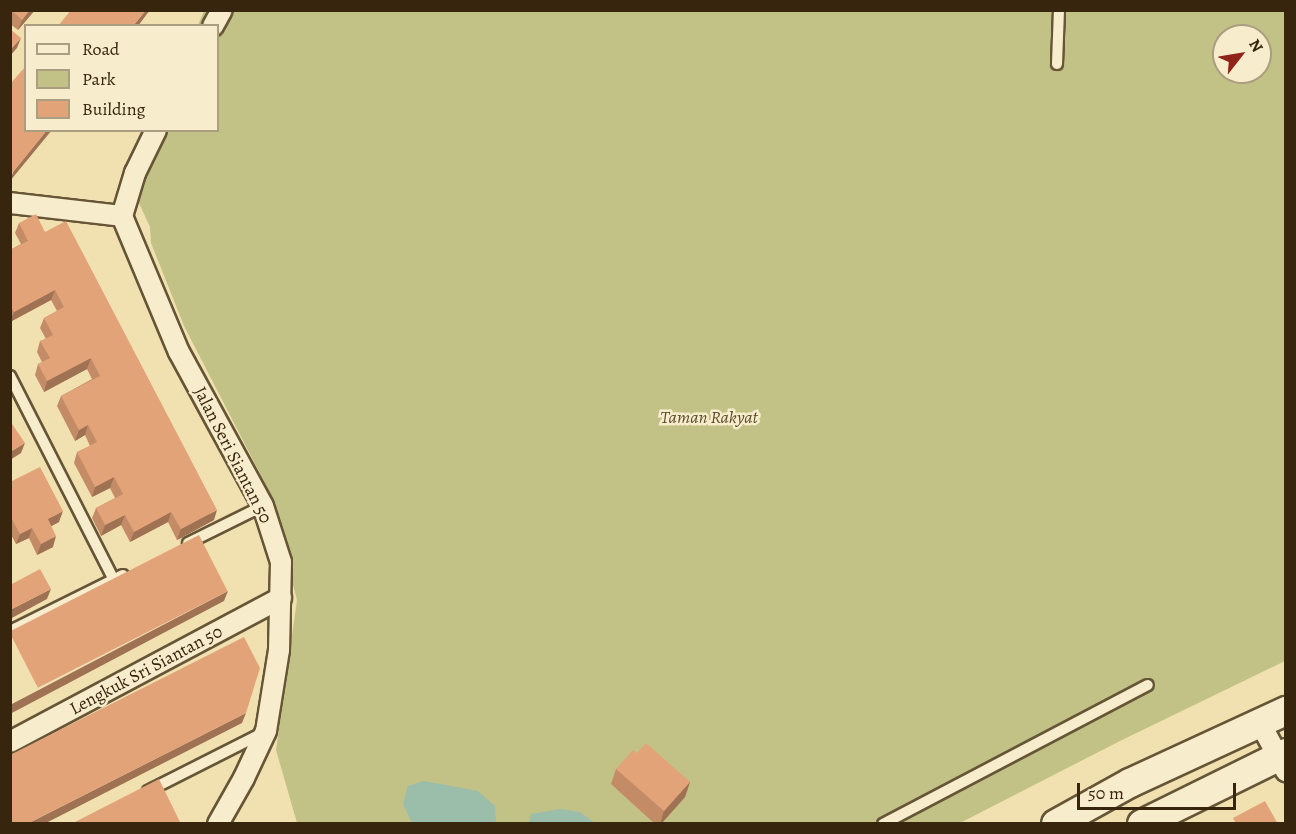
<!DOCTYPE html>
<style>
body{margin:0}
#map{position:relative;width:1296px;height:834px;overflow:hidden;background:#f2e1b0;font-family:Alegreya,serif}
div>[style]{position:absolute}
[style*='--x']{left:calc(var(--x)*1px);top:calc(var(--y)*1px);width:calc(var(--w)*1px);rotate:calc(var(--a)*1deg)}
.green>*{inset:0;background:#c2c186}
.water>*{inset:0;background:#9bbeab}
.roads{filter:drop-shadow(2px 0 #665536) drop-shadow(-2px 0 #665536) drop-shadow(0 2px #665536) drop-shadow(0 -2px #665536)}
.lane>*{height:10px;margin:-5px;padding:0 5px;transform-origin:5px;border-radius:5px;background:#f7eccc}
.street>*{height:20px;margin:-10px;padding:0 10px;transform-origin:10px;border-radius:10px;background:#f7eccc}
.secondary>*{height:28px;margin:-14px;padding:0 14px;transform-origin:14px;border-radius:14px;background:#f7eccc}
.wall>*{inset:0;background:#c38c67}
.shaded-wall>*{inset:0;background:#9f7254}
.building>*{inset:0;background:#e3a378;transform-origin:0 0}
span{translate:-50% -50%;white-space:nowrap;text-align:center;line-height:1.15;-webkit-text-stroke:5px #f7eccc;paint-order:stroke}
.park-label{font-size:18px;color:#5a4d2b;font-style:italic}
.street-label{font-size:18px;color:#37260d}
.frame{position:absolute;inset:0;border:12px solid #37260d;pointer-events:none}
.legend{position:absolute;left:24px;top:24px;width:195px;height:108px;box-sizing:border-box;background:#f7eccc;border:2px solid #aa9d80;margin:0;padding:8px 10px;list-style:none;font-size:18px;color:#37260d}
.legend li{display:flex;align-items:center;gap:12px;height:30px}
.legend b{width:30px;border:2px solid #aa9d80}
.north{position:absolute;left:1212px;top:24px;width:60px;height:60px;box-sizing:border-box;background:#f7eccc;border:2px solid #aa9d80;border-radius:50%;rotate:59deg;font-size:16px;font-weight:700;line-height:24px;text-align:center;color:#37260d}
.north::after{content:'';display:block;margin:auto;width:21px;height:27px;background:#8f2418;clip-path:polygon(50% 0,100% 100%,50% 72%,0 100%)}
.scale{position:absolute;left:1077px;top:783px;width:159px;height:27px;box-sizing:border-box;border:3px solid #37260d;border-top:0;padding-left:8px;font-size:18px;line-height:21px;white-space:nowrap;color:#37260d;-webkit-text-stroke:4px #f7eccc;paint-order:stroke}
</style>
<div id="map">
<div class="green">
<i style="clip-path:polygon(evenodd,204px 11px,1285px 11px,1285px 661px,1120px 741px,960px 823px,297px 823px,276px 750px,297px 600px,268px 489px,184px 326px,151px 243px,150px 227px,133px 190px,157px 131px,218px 130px,218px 26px,198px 25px,204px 11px,1224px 36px,1260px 36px,1260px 72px,1224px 72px,1224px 36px)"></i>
</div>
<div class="water">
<i style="clip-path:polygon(424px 781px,478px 791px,495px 806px,496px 823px,412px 823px,403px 804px,408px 786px)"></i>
<i style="clip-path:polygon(560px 809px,580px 812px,595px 823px,529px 823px,531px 814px)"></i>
</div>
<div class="roads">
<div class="lane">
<i style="--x:1057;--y:64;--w:54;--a:-87.9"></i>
<i style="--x:10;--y:376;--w:229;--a:63"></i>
<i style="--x:188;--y:543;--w:84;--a:-26.3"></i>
<i style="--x:10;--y:631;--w:126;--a:-26.4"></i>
<i style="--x:148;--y:791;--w:129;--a:-26.8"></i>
<i style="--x:883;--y:824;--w:299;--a:-27.7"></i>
</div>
<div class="street">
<i style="--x:213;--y:26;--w:18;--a:-61"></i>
<i style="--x:156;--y:130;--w:48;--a:116"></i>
<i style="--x:135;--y:173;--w:45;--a:106.8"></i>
<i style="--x:122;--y:216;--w:147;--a:67.3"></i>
<i style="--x:179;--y:352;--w:175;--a:61.4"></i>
<i style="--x:263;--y:506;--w:59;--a:72.2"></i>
<i style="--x:281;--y:562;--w:88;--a:91.3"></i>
<i style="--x:279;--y:650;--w:82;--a:99.1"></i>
<i style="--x:266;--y:731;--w:52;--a:115.1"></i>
<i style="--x:244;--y:778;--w:53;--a:119.5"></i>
<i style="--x:10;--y:203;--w:113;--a:6.6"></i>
<i style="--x:1260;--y:723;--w:55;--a:61.6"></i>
<i style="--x:10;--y:742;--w:307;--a:-28"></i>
</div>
<div class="secondary">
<i style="--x:1056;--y:824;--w:85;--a:-29"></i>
<i style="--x:1130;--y:783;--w:172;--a:-24.8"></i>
<i style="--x:1142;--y:824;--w:161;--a:-26.2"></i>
</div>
</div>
<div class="wall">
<i style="clip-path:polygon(10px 10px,35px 10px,18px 30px,10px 24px)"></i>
<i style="clip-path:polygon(19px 223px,45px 232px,214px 520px,177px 540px,168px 522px,130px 542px,121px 525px,101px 536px,92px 518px,96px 508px,115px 498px,110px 488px,92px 497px,74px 463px,77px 452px,90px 446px,85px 435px,75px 441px,57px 406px,61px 396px,92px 379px,87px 369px,44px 392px,35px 375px,38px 364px,42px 362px,37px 352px,40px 341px,46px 339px,40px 328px,44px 318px,57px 311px,51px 300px,10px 322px,10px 250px,21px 244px,15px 233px)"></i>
<i style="clip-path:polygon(10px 482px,59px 522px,51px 526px,53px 547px,37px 555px,29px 538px,16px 544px,10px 533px)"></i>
<i style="clip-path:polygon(637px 753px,690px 782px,685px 797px,661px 824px,655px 824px,611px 784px,616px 769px)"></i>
</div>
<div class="shaded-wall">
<i style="clip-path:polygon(30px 10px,35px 10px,18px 30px,22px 20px)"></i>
<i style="clip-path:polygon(146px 10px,150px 10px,138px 26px,133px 26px)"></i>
<i style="clip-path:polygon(21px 38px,17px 48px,10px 56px,10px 50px)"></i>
<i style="clip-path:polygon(47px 130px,52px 130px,10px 181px,13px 172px)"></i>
<i style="clip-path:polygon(55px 290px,51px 300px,10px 322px,14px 312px)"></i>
<i style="clip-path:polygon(91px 358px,87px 369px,44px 392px,47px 381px)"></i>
<i style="clip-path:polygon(88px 425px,85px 435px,75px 441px,79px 430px)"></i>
<i style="clip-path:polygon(25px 443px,21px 453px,10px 460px,10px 452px)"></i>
<i style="clip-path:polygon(114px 477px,110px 488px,92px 497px,95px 487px)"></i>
<i style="clip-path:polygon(217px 510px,214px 520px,177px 540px,181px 529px)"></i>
<i style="clip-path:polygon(63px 511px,59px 522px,44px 530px,48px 519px)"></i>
<i style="clip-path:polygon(171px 512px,168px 522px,130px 542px,134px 532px)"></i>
<i style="clip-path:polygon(125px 515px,121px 525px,101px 536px,105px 525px)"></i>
<i style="clip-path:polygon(32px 528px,29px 538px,16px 544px,20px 534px)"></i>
<i style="clip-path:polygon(56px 536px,53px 547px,37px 555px,41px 544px)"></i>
<i style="clip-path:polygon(51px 589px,47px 599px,10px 619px,10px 610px)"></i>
<i style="clip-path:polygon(228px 591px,224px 601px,10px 714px,10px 705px)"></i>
<i style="clip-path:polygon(246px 713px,242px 723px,44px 824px,27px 824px)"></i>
<i style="clip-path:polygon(690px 782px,685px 797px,661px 824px,660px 824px,664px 811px)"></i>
</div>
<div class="building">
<i style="clip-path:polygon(11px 10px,30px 10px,22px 20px)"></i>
<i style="clip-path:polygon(71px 10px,146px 10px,133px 26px,58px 26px)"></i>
<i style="clip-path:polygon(10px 29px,21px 38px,10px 50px)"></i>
<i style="clip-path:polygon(26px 66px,26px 130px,47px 130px,13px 172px,10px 171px,10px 84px)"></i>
<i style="clip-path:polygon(36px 214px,45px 232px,66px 221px,217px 510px,181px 529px,171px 512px,134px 532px,125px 515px,105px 525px,96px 508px,123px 494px,114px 477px,95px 487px,77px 452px,97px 442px,88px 425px,79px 430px,61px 396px,100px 376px,91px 358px,47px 381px,38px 364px,50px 358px,40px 341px,53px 335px,44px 318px,64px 307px,55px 290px,14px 312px,10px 306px,10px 250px,28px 241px,19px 223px)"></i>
<i style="clip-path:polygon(10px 421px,25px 443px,10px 452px)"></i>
<i style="clip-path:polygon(40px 467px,63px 511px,48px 519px,56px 536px,41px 544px,32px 528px,20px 534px,10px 516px,10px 482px)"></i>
<i style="left:199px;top:535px;width:63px;height:213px;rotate:63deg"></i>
<i style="clip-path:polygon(40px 569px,51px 589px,10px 610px,10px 585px)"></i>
<i style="clip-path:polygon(244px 637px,260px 668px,246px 713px,27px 824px,10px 824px,10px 755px)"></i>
<i style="clip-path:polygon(646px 743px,690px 782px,664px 811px,616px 769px,633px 750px,637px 753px)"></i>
<i style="clip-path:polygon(159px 779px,181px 824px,71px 824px)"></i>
<i style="clip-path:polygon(1265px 801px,1278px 824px,1236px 824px,1233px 818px)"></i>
</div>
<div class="park-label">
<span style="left:709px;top:417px">Taman Rakyat</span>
</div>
<div class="street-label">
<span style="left:233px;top:455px;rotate:63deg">Jalan Seri Siantan 50</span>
<span style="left:146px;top:670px;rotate:-28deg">Lengkuk Sri Siantan 50</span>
</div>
<div class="frame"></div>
<ul class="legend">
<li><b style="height:8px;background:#f7eccc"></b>Road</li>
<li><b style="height:16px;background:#c2c186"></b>Park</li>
<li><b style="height:16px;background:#e3a378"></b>Building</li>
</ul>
<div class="north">N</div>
<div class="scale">50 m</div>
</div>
